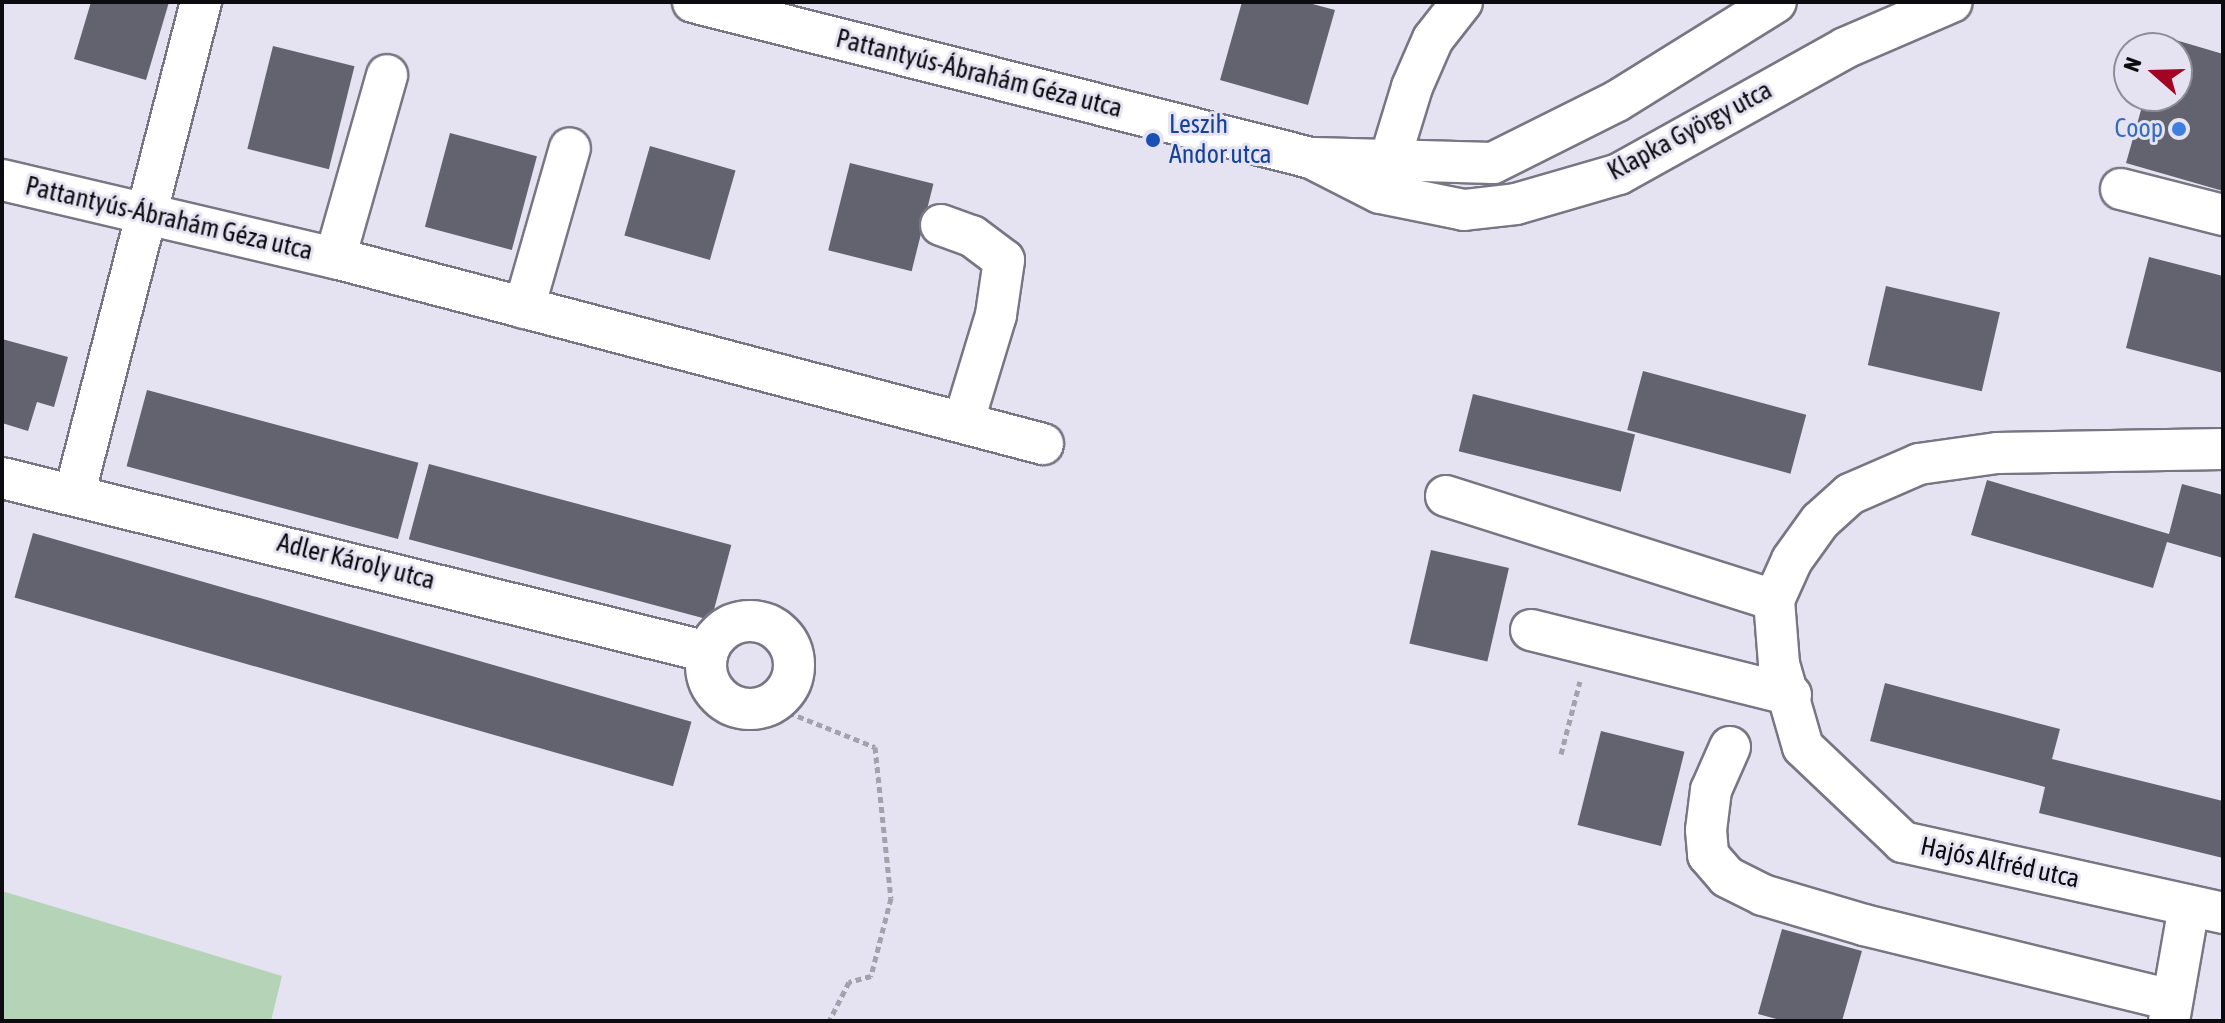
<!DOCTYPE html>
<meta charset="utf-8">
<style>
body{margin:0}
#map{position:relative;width:2225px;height:1023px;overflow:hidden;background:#e5e3f1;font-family:"Asap Condensed",sans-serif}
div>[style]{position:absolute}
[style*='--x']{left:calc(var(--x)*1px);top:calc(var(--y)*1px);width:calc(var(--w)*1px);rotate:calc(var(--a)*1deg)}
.green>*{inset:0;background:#b5d4b7}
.building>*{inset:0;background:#63636f;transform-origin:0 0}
.path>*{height:5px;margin-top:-2.5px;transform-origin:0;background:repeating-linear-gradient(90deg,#a2a1ac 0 6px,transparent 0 10px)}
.roads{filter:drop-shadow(2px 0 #787682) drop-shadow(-2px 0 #787682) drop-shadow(0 2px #787682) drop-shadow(0 -2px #787682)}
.minor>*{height:40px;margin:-20px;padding:0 20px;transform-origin:20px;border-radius:20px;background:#fff}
.minor>.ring{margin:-20px;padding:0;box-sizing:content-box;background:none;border:40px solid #fff;border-radius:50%}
.dots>*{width:22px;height:22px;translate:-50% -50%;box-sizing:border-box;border:4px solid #e5e3f1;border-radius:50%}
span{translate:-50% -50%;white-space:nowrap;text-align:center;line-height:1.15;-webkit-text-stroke:6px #e5e3f1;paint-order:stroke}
.street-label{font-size:26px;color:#0c0b0f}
.transit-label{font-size:26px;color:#164399}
.left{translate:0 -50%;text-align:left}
.shop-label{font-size:26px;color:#366cbe}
.right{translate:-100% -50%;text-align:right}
.frame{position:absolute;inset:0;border:4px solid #0c0b0f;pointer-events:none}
.north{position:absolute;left:2113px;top:32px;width:80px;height:80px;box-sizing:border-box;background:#e5e3f1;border:2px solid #8e8d97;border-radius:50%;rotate:290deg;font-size:22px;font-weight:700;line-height:32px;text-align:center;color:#0c0b0f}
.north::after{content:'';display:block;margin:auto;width:28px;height:36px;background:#a20424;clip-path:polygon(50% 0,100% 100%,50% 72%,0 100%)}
</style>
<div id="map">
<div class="green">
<i style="clip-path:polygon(2px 891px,282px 976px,271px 1021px,2px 1021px)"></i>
</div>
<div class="building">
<i style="clip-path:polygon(91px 2px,169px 2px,146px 80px,74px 59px)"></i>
<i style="clip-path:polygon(1242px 2px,1305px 2px,1335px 10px,1308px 105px,1220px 80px)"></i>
<i style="clip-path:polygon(2162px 36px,2223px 54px,2223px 191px,2126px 163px,2145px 96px,2177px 96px,2177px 48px,2158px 48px)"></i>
<i style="left:273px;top:46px;width:84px;height:106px;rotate:14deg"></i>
<i style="left:450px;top:133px;width:90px;height:97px;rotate:15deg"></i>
<i style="left:650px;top:146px;width:89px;height:93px;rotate:16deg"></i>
<i style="left:850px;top:163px;width:86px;height:90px;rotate:14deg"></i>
<i style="clip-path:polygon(2149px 257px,2223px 276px,2223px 373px,2126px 348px)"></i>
<i style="left:1886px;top:286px;width:117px;height:81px;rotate:13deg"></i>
<i style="clip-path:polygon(2px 339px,68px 357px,54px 407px,37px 402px,28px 431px,2px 423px)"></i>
<i style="left:1643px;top:371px;width:169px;height:61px;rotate:15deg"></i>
<i style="left:147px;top:390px;width:281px;height:79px;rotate:15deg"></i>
<i style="left:1473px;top:394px;width:167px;height:59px;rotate:14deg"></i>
<i style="left:429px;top:464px;width:313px;height:78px;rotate:15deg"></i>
<i style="clip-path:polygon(1987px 480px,2169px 534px,2182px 484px,2223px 495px,2223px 558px,2167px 542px,2153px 588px,1971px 535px)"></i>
<i style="left:33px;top:533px;width:685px;height:67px;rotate:16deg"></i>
<i style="left:1431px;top:550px;width:80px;height:96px;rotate:13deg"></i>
<i style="clip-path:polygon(1885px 683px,2060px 729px,2052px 759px,2223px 801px,2223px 858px,2039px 813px,2045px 787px,1870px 741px)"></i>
<i style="left:1601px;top:731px;width:86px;height:97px;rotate:14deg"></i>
<i style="clip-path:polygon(1782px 929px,1862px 951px,1842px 1021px,1784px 1021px,1758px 1014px)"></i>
</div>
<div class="path">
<i style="--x:770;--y:705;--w:113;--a:21.8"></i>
<i style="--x:875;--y:747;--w:152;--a:84"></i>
<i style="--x:891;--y:898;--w:81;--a:104.4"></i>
<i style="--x:871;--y:976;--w:23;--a:165"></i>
<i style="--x:849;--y:982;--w:44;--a:117.1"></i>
<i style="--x:1561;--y:754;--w:75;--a:-75.4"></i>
</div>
<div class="roads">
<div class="minor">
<i style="--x:693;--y:2;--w:637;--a:14.17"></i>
<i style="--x:1311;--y:158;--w:77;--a:26.9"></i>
<i style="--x:1380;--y:193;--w:86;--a:11.4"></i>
<i style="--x:1464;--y:210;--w:52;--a:-6.6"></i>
<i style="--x:1516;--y:204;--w:107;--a:-16.2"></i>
<i style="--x:1619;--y:174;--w:259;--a:-29.1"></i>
<i style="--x:1845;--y:48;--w:116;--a:-23.3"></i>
<i style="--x:1315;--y:158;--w:178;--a:1.6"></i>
<i style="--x:1493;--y:163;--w:139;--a:-26.6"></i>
<i style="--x:1617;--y:101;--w:187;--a:-31.9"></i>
<i style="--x:2;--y:180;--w:342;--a:13.2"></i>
<i style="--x:335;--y:258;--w:732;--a:14.72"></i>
<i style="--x:1383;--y:182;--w:99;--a:-73"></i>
<i style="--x:1412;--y:87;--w:52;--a:-66.4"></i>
<i style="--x:1433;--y:39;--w:47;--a:-51.9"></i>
<i style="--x:2121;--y:189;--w:105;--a:14.3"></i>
<i style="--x:941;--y:225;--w:33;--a:20"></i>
<i style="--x:972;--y:236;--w:40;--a:37"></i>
<i style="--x:1004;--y:260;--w:56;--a:98.3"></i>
<i style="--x:996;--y:315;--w:110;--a:106.9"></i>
<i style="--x:335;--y:258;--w:190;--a:-74.1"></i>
<i style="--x:524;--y:308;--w:166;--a:-74"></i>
<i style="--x:2223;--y:449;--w:226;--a:179"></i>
<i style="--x:1997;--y:453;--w:79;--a:172"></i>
<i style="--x:1919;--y:464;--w:75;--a:156.5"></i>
<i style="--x:1850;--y:494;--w:40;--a:138"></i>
<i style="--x:1820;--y:521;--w:48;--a:125.7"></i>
<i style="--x:1792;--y:560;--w:44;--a:114.2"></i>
<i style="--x:1774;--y:600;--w:64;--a:85.5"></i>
<i style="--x:1779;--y:664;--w:86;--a:73.9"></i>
<i style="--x:1803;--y:747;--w:138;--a:43.5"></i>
<i style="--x:1903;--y:842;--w:328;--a:12.5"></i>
<i style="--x:2;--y:478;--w:727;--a:13.85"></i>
<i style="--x:75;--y:492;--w:506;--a:-75.58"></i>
<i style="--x:1446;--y:496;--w:344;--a:17.6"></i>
<i class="ring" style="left:706px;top:621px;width:48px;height:48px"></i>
<i style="--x:1531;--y:630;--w:268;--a:14"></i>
<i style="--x:1730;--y:747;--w:47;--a:113.8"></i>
<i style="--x:1711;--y:790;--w:40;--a:97.1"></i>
<i style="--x:1706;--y:830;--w:25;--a:85"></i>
<i style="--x:1708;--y:855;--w:29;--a:49"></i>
<i style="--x:1727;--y:877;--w:40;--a:26.6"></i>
<i style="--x:1763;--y:895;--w:105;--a:16.5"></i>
<i style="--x:1864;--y:925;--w:316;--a:13.7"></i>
<i style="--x:2169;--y:1021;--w:117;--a:-80.1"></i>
</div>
</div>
<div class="dots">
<i style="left:2179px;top:129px;background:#3f7fe0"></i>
<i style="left:1153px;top:140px;background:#1a4fb4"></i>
</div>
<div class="street-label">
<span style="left:979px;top:74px;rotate:14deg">Pattantyús-Ábrahám Géza utca</span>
<span style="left:1690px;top:131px;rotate:-28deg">Klapka György utca</span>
<span style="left:169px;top:219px;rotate:13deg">Pattantyús-Ábrahám Géza utca</span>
<span style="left:356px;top:562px;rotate:14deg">Adler Károly utca</span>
<span style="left:2000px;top:863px;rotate:12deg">Hajós Alfréd utca</span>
</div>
<div class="transit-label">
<span class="left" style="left:1169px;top:140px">Leszih<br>Andor utca</span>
</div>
<div class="shop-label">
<span class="right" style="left:2163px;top:129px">Coop</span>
</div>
<div class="frame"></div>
<div class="north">N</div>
</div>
